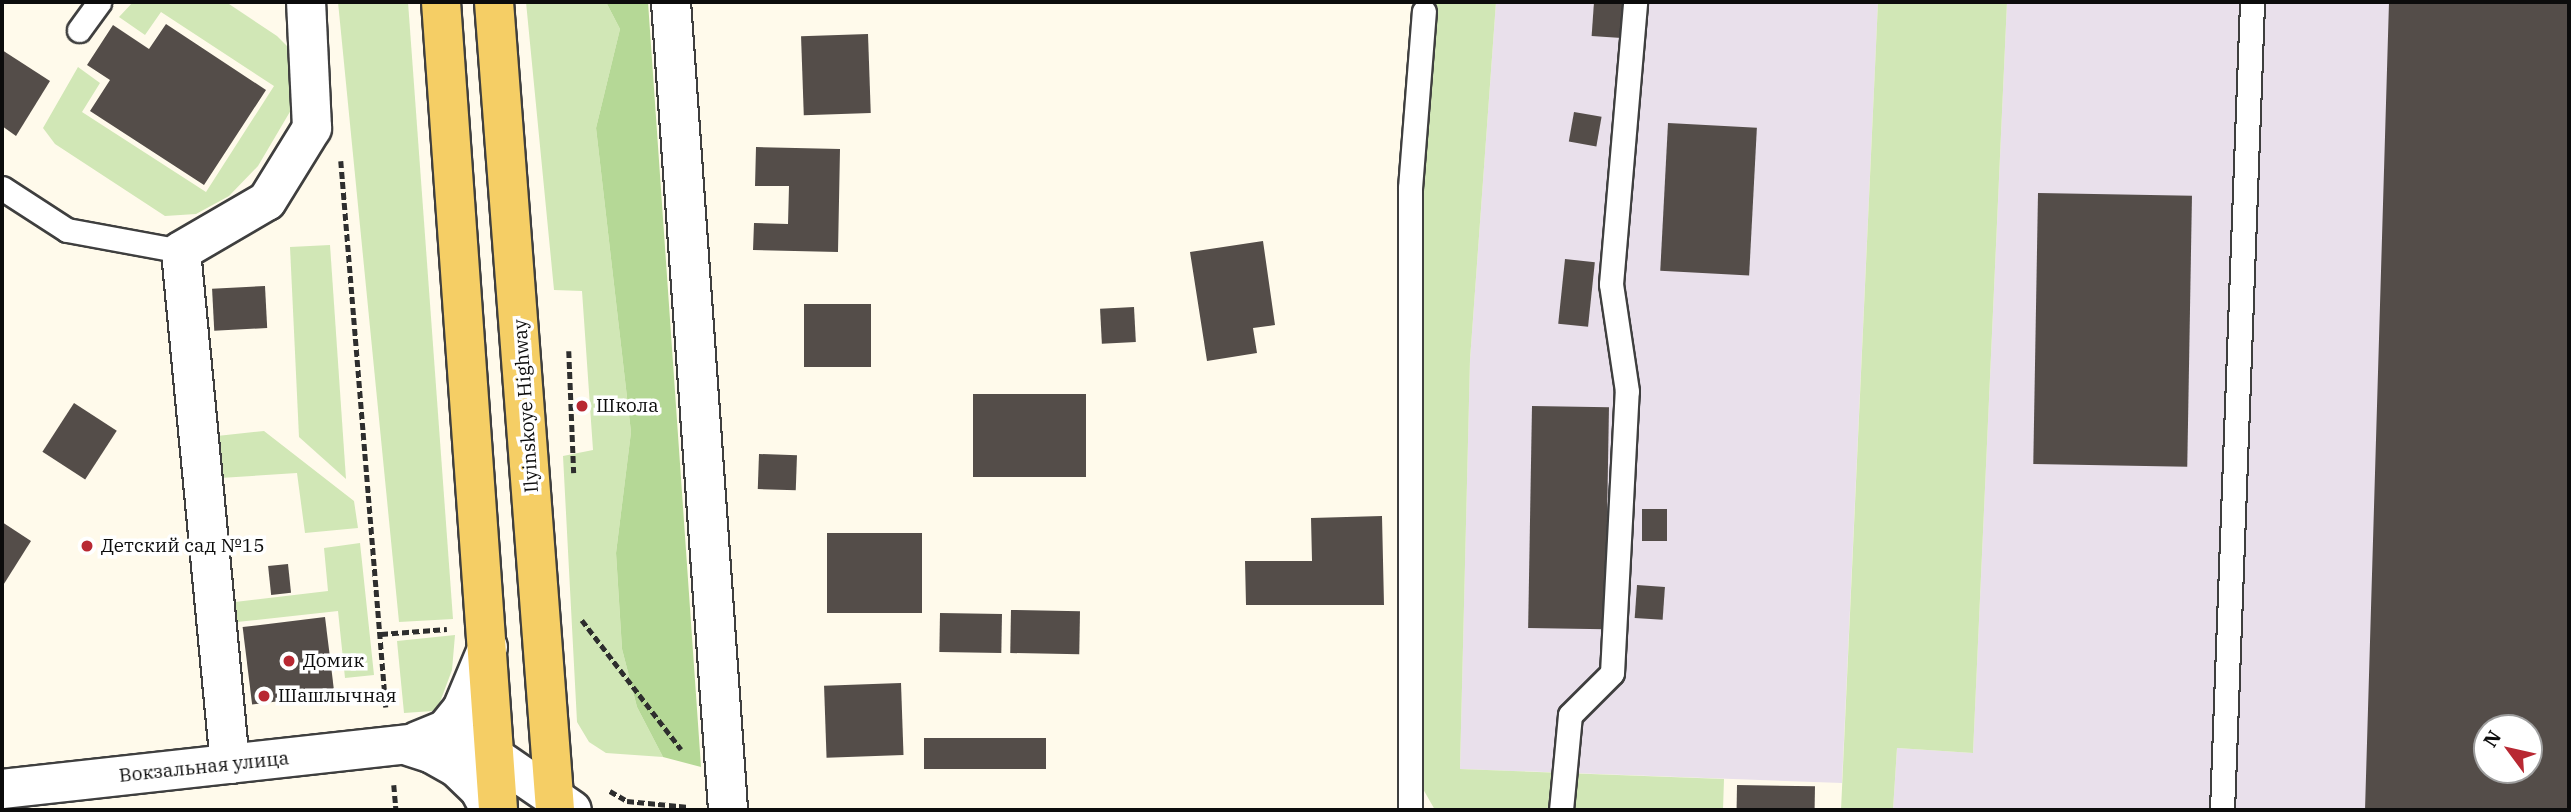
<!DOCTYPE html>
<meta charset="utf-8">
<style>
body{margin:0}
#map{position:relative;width:2571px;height:812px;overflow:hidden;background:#fffaeb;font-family:"IBM Plex Serif",serif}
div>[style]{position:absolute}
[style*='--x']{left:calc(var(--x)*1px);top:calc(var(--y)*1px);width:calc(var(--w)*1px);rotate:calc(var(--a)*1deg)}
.industrial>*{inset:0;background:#e9e0eb}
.green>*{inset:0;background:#d1e7b6}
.forest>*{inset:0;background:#b5d896}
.building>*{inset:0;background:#544d49;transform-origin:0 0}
.path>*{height:4.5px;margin-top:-2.25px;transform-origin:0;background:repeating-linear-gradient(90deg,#2e2e2e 0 7px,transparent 0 10.5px)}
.roads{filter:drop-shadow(2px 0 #3f3f3f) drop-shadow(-2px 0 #3f3f3f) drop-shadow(0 2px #3f3f3f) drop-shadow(0 -2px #3f3f3f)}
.service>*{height:23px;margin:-11.5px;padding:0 11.5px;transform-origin:11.5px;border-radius:11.5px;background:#fff}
.minor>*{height:38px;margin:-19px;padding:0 19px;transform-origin:19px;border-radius:19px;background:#fff}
.primary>*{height:38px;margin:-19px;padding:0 19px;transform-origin:19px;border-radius:19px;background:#f5ce65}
.dots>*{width:19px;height:19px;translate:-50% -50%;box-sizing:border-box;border:4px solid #fff;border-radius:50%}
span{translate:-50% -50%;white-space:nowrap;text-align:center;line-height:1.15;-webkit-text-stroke:7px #fff;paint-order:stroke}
.street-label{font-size:19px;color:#0c0c0c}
.poi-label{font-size:19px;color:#0c0c0c}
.left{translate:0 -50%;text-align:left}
.frame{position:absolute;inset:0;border:4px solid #0c0c0c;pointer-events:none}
.north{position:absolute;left:2473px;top:714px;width:70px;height:70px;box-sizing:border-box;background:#fff;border:2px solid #9e9e9e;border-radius:50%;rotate:303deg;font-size:19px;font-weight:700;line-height:28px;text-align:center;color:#0c0c0c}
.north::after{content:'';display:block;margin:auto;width:24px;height:32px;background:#b82832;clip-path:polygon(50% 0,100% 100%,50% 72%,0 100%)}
</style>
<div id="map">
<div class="industrial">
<i style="clip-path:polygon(1496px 2px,1878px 2px,1842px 783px,1460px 769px,1470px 360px)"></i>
<i style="clip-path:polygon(evenodd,2007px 2px,2569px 2px,2569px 810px,1893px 810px,1897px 748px,1973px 753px,2007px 2px,2487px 728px,2529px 728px,2529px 770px,2487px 770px,2487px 728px)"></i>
</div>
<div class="green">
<i style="clip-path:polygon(133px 2px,226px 2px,277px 36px,293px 52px,300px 69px,291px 110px,258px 166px,229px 196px,196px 214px,165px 216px,55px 144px,43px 128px,78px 67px,100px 83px,82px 112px,206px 192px,274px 86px,161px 12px,145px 35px,119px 17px)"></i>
<i style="clip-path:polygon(338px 2px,408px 2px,453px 619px,399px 622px)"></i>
<i style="clip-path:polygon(526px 2px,606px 2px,620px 29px,596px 128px,631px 432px,616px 553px,622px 649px,637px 707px,663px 757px,606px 753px,589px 742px,577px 722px,563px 456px,593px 450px,582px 291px,554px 290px)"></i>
<i style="clip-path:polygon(1432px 2px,1496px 2px,1470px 360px,1460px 769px,1724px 779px,1723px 810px,1435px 810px,1415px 775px,1419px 193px)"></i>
<i style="clip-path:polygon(1878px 2px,2007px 2px,1973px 753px,1897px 748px,1893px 810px,1841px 810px)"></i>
<i style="clip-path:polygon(330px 245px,346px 479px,299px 437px,290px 247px)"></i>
<i style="clip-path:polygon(264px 431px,354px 501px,358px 528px,305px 533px,297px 473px,220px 478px,217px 436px)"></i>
<i style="clip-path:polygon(360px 543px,374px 675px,345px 678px,338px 611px,237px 622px,235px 602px,328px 591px,324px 548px)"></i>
<i style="clip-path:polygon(455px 635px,452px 670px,440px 702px,433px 711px,404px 713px,397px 641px)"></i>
</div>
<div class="forest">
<i style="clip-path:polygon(606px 2px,648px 2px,701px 767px,663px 757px,637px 707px,622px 649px,616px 553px,631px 432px,596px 128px,620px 29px)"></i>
</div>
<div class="building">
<i style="left:1594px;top:2px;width:30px;height:34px;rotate:4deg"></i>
<i style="clip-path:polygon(evenodd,2389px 2px,2569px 2px,2569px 810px,2365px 810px,2389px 2px,2487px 728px,2529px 728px,2529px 770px,2487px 770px,2487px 728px)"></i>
<i style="clip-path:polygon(166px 24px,266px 90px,204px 185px,90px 111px,110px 80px,87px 65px,113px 25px,149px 49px)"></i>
<i style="left:868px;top:34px;width:79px;height:67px;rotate:88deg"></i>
<i style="clip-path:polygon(2px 50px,50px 81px,16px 136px,2px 126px)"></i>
<i style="left:1574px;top:112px;width:28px;height:30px;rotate:10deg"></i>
<i style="left:1668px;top:123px;width:89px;height:148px;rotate:3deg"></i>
<i style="clip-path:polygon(756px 147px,840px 149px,838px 252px,753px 250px,754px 223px,788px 224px,789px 186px,755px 186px)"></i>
<i style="left:2038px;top:193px;width:154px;height:271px;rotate:1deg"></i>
<i style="clip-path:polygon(1263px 241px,1275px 325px,1253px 328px,1257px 353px,1207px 361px,1190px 252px)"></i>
<i style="left:1565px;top:259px;width:30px;height:65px;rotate:6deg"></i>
<i style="left:265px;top:286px;width:42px;height:53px;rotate:87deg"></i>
<i style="left:804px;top:304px;width:67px;height:63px"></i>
<i style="left:1134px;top:307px;width:35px;height:34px;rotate:87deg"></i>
<i style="left:973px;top:394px;width:113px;height:83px"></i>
<i style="left:74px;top:403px;width:51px;height:58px;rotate:33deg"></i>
<i style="left:1532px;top:406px;width:77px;height:222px;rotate:1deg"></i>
<i style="left:759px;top:454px;width:38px;height:35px;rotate:2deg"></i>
<i style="left:1642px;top:509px;width:25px;height:32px"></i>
<i style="clip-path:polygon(1382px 516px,1384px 605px,1246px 605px,1245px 561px,1312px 561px,1311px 518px)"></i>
<i style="clip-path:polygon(2px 522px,31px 541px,2px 587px)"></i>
<i style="left:827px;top:533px;width:95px;height:80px"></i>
<i style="left:288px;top:564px;width:29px;height:20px;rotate:84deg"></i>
<i style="left:1637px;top:585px;width:28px;height:33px;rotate:4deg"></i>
<i style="left:1011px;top:610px;width:69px;height:43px;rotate:1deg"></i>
<i style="left:940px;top:613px;width:62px;height:39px;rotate:1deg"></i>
<i style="left:325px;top:617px;width:78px;height:83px;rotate:83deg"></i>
<i style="left:901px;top:683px;width:72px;height:77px;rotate:88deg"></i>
<i style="left:924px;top:738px;width:122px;height:31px"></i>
<i style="left:1737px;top:785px;width:78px;height:25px;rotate:1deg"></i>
</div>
<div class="path">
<i style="--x:341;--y:161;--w:548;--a:85.29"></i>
<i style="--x:569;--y:351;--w:122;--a:87.7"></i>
<i style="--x:582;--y:620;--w:163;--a:52.5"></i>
<i style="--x:381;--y:634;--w:66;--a:-4.3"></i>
<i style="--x:394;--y:785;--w:25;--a:85"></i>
<i style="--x:610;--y:791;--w:20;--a:30"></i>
<i style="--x:627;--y:801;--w:62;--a:5.5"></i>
</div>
<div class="roads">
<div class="service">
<i style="--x:79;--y:30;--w:34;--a:-54"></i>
<i style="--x:2;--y:188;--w:77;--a:32.9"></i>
<i style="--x:67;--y:230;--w:116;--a:10.4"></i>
<i style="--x:1410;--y:810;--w:622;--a:-90"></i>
<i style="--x:1410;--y:188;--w:177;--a:-85.5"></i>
<i style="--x:1561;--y:810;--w:95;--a:-84.6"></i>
<i style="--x:1570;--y:715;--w:59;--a:-45"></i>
<i style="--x:1612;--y:673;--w:282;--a:-87"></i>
<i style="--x:1627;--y:391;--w:108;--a:-98.5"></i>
<i style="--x:1611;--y:284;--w:283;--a:-85.1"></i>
<i style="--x:2222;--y:810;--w:809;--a:-87.87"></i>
</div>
<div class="minor">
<i style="--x:671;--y:2;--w:810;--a:85.96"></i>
<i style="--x:417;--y:741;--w:31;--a:-22"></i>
<i style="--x:446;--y:729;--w:26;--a:-51"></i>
<i style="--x:462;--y:709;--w:67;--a:-67.2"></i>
<i style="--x:411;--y:747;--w:22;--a:18"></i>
<i style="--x:432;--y:754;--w:29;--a:29"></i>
<i style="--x:457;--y:768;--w:30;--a:44"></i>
<i style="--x:479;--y:789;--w:24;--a:62"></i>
<i style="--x:230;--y:764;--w:515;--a:-95.46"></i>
<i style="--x:181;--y:251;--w:99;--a:-30.2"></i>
<i style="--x:267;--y:201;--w:86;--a:-58.3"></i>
<i style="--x:312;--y:128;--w:126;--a:-92.7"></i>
<i style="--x:2;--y:789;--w:456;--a:-6.3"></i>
<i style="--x:455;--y:739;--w:33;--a:21"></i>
<i style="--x:486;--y:751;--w:104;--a:34.5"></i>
</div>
<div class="primary">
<i style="--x:441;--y:2;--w:810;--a:85.96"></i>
<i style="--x:494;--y:2;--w:810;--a:85.68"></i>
</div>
</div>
<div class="dots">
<i style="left:582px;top:406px;background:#b82832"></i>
<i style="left:87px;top:546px;background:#b82832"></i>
<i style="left:289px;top:661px;background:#b82832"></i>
<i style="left:264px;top:696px;background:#b82832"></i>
</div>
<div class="street-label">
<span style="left:526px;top:406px;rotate:-94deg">Ilyinskoye Highway</span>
<span style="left:204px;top:767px;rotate:-6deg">Вокзальная улица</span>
</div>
<div class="poi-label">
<span class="left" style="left:596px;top:406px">Школа</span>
<span class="left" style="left:101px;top:546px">Детский сад №15</span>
<span class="left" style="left:303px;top:661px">Домик</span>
<span class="left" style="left:278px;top:696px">Шашлычная</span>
</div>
<div class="frame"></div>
<div class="north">N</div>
</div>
